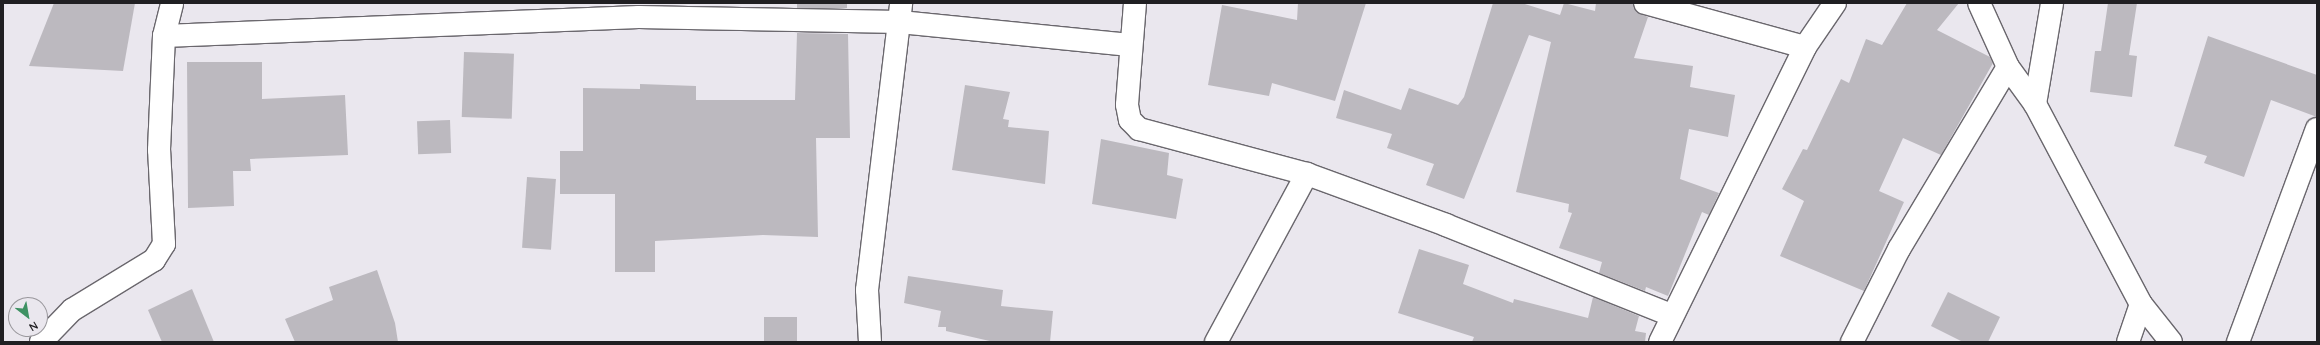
<!DOCTYPE html>
<style>
body{margin:0}
#map{position:relative;width:2320px;height:345px;overflow:hidden;background:#eae7ee;font-family:Quicksand,sans-serif}
div>[style]{position:absolute}
[style*='--x']{left:calc(var(--x)*1px);top:calc(var(--y)*1px);width:calc(var(--w)*1px);rotate:calc(var(--a)*1deg)}
.building>*{inset:0;background:#bcb9bf;transform-origin:0 0}
.roads{filter:drop-shadow(1px 0 #6a676d) drop-shadow(-1px 0 #6a676d) drop-shadow(0 1px #6a676d) drop-shadow(0 -1px #6a676d)}
.minor>*{height:22px;margin:-11px;padding:0 11px;transform-origin:11px;border-radius:11px;background:#fff}
.tertiary>*{height:22px;margin:-11px;padding:0 11px;transform-origin:11px;border-radius:11px;background:#fff}
.secondary>*{height:22px;margin:-11px;padding:0 11px;transform-origin:11px;border-radius:11px;background:#fff}
span{translate:-50% -50%;white-space:nowrap;text-align:center;line-height:1.15;-webkit-text-stroke:3px #eae7ee;paint-order:stroke}
.frame{position:absolute;inset:0;border:4px solid #201f22;pointer-events:none}
.north{position:absolute;left:8px;top:297px;width:40px;height:40px;box-sizing:border-box;background:#eae7ee;border:1px solid #99979c;border-radius:50%;rotate:149deg;font-size:11px;font-weight:700;line-height:16px;text-align:center;color:#201f22}
.north::after{content:'';display:block;margin:auto;width:14px;height:18px;background:#3e9163;clip-path:polygon(50% 0,100% 100%,50% 72%,0 100%)}
</style>
<div id="map">
<div class="building">
<i style="clip-path:polygon(54px 3px,135px 3px,123px 71px,29px 66px)"></i>
<i style="left:797px;top:3px;width:50px;height:5px"></i>
<i style="clip-path:polygon(1298px 3px,1366px 3px,1335px 101px,1272px 83px,1269px 96px,1208px 85px,1222px 5px,1297px 20px)"></i>
<i style="clip-path:polygon(1493px 3px,1522px 3px,1560px 15px,1564px 3px,1595px 11px,1596px 3px,1633px 3px,1636px 12px,1648px 17px,1634px 58px,1693px 66px,1690px 87px,1735px 95px,1728px 137px,1689px 129px,1680px 179px,1719px 193px,1709px 215px,1702px 212px,1668px 296px,1646px 287px,1645px 291px,1599px 273px,1602px 262px,1559px 248px,1572px 213px,1568px 212px,1569px 204px,1516px 192px,1551px 42px,1529px 35px,1464px 199px,1426px 185px,1434px 164px,1387px 148px,1392px 134px,1336px 118px,1344px 90px,1401px 110px,1409px 88px,1458px 105px,1464px 97px)"></i>
<i style="clip-path:polygon(1907px 3px,1959px 3px,1937px 30px,1990px 57px,1993px 63px,1941px 155px,1903px 138px,1879px 191px,1904px 202px,1864px 291px,1780px 256px,1804px 201px,1782px 189px,1803px 149px,1807px 150px,1841px 79px,1849px 83px,1866px 39px,1882px 45px)"></i>
<i style="clip-path:polygon(2108px 3px,2137px 3px,2129px 55px,2137px 56px,2132px 97px,2090px 92px,2095px 51px,2101px 51px)"></i>
<i style="clip-path:polygon(797px 33px,848px 34px,850px 138px,816px 138px,818px 237px,763px 235px,655px 241px,655px 272px,615px 272px,615px 194px,560px 194px,560px 151px,583px 151px,583px 88px,640px 89px,640px 84px,696px 86px,696px 100px,795px 100px)"></i>
<i style="clip-path:polygon(2208px 36px,2317px 75px,2317px 117px,2271px 100px,2244px 177px,2204px 163px,2207px 156px,2174px 146px)"></i>
<i style="left:464px;top:52px;width:50px;height:65px;rotate:2deg"></i>
<i style="clip-path:polygon(187px 62px,262px 62px,262px 99px,345px 95px,348px 155px,250px 159px,251px 171px,233px 171px,234px 206px,188px 208px)"></i>
<i style="clip-path:polygon(965px 85px,1010px 92px,1003px 119px,1009px 120px,1008px 127px,1049px 131px,1045px 184px,952px 170px)"></i>
<i style="left:450px;top:120px;width:33px;height:33px;rotate:88deg"></i>
<i style="clip-path:polygon(1101px 139px,1169px 153px,1167px 175px,1183px 179px,1176px 219px,1092px 204px)"></i>
<i style="left:527px;top:177px;width:29px;height:71px;rotate:4deg"></i>
<i style="clip-path:polygon(1419px 249px,1469px 265px,1463px 284px,1513px 303px,1514px 299px,1588px 318px,1593px 297px,1639px 316px,1635px 331px,1646px 333px,1645px 342px,1472px 342px,1474px 337px,1398px 313px)"></i>
<i style="clip-path:polygon(377px 270px,395px 323px,398px 342px,295px 342px,285px 319px,333px 300px,329px 287px)"></i>
<i style="clip-path:polygon(908px 276px,1003px 290px,1001px 306px,1053px 311px,1050px 342px,994px 342px,946px 331px,946px 327px,938px 327px,941px 311px,904px 303px)"></i>
<i style="clip-path:polygon(192px 289px,214px 342px,162px 342px,148px 310px)"></i>
<i style="clip-path:polygon(1948px 292px,2000px 317px,1988px 342px,1963px 342px,1931px 326px)"></i>
<i style="left:764px;top:317px;width:33px;height:25px"></i>
</div>
<div class="roads">
<div class="minor">
<i style="--x:1135;--y:3;--w:102;--a:94.5"></i>
<i style="--x:1127;--y:105;--w:15;--a:79"></i>
<i style="--x:1130;--y:120;--w:13;--a:45"></i>
<i style="--x:1139;--y:129;--w:174;--a:15"></i>
<i style="--x:1307;--y:174;--w:148;--a:20.1"></i>
<i style="--x:1446;--y:225;--w:242;--a:21.8"></i>
<i style="--x:1645;--y:3;--w:166;--a:15.4"></i>
<i style="--x:164;--y:36;--w:475;--a:-2.3"></i>
<i style="--x:639;--y:17;--w:261;--a:1.1"></i>
<i style="--x:900;--y:22;--w:231;--a:5.7"></i>
<i style="--x:2035;--y:104;--w:102;--a:-80.4"></i>
<i style="--x:41;--y:342;--w:45;--a:-45.9"></i>
<i style="--x:72;--y:310;--w:96;--a:-31.4"></i>
<i style="--x:154;--y:260;--w:19;--a:-58"></i>
<i style="--x:164;--y:244;--w:94;--a:-93"></i>
<i style="--x:159;--y:150;--w:114;--a:-87.5"></i>
<i style="--x:164;--y:36;--w:34;--a:-76"></i>
<i style="--x:870;--y:342;--w:52;--a:-93.3"></i>
<i style="--x:867;--y:290;--w:289;--a:-83.2"></i>
<i style="--x:1216;--y:342;--w:191;--a:-61.6"></i>
<i style="--x:1660;--y:342;--w:329;--a:-63.8"></i>
<i style="--x:1805;--y:47;--w:53;--a:-55.7"></i>
<i style="--x:1852;--y:342;--w:104;--a:-63.2"></i>
<i style="--x:1899;--y:249;--w:212;--a:-59.1"></i>
<i style="--x:2128;--y:342;--w:40;--a:-71.1"></i>
<i style="--x:2238;--y:342;--w:227;--a:-69.7"></i>
</div>
<div class="tertiary">
<i style="--x:1979;--y:3;--w:70;--a:65.6"></i>
<i style="--x:2008;--y:67;--w:46;--a:53.9"></i>
<i style="--x:2035;--y:104;--w:226;--a:62.1"></i>
</div>
<div class="secondary">
<i style="--x:2141;--y:304;--w:48;--a:51.7"></i>
</div>
</div>
<div class="frame"></div>
<div class="north">N</div>
</div>
